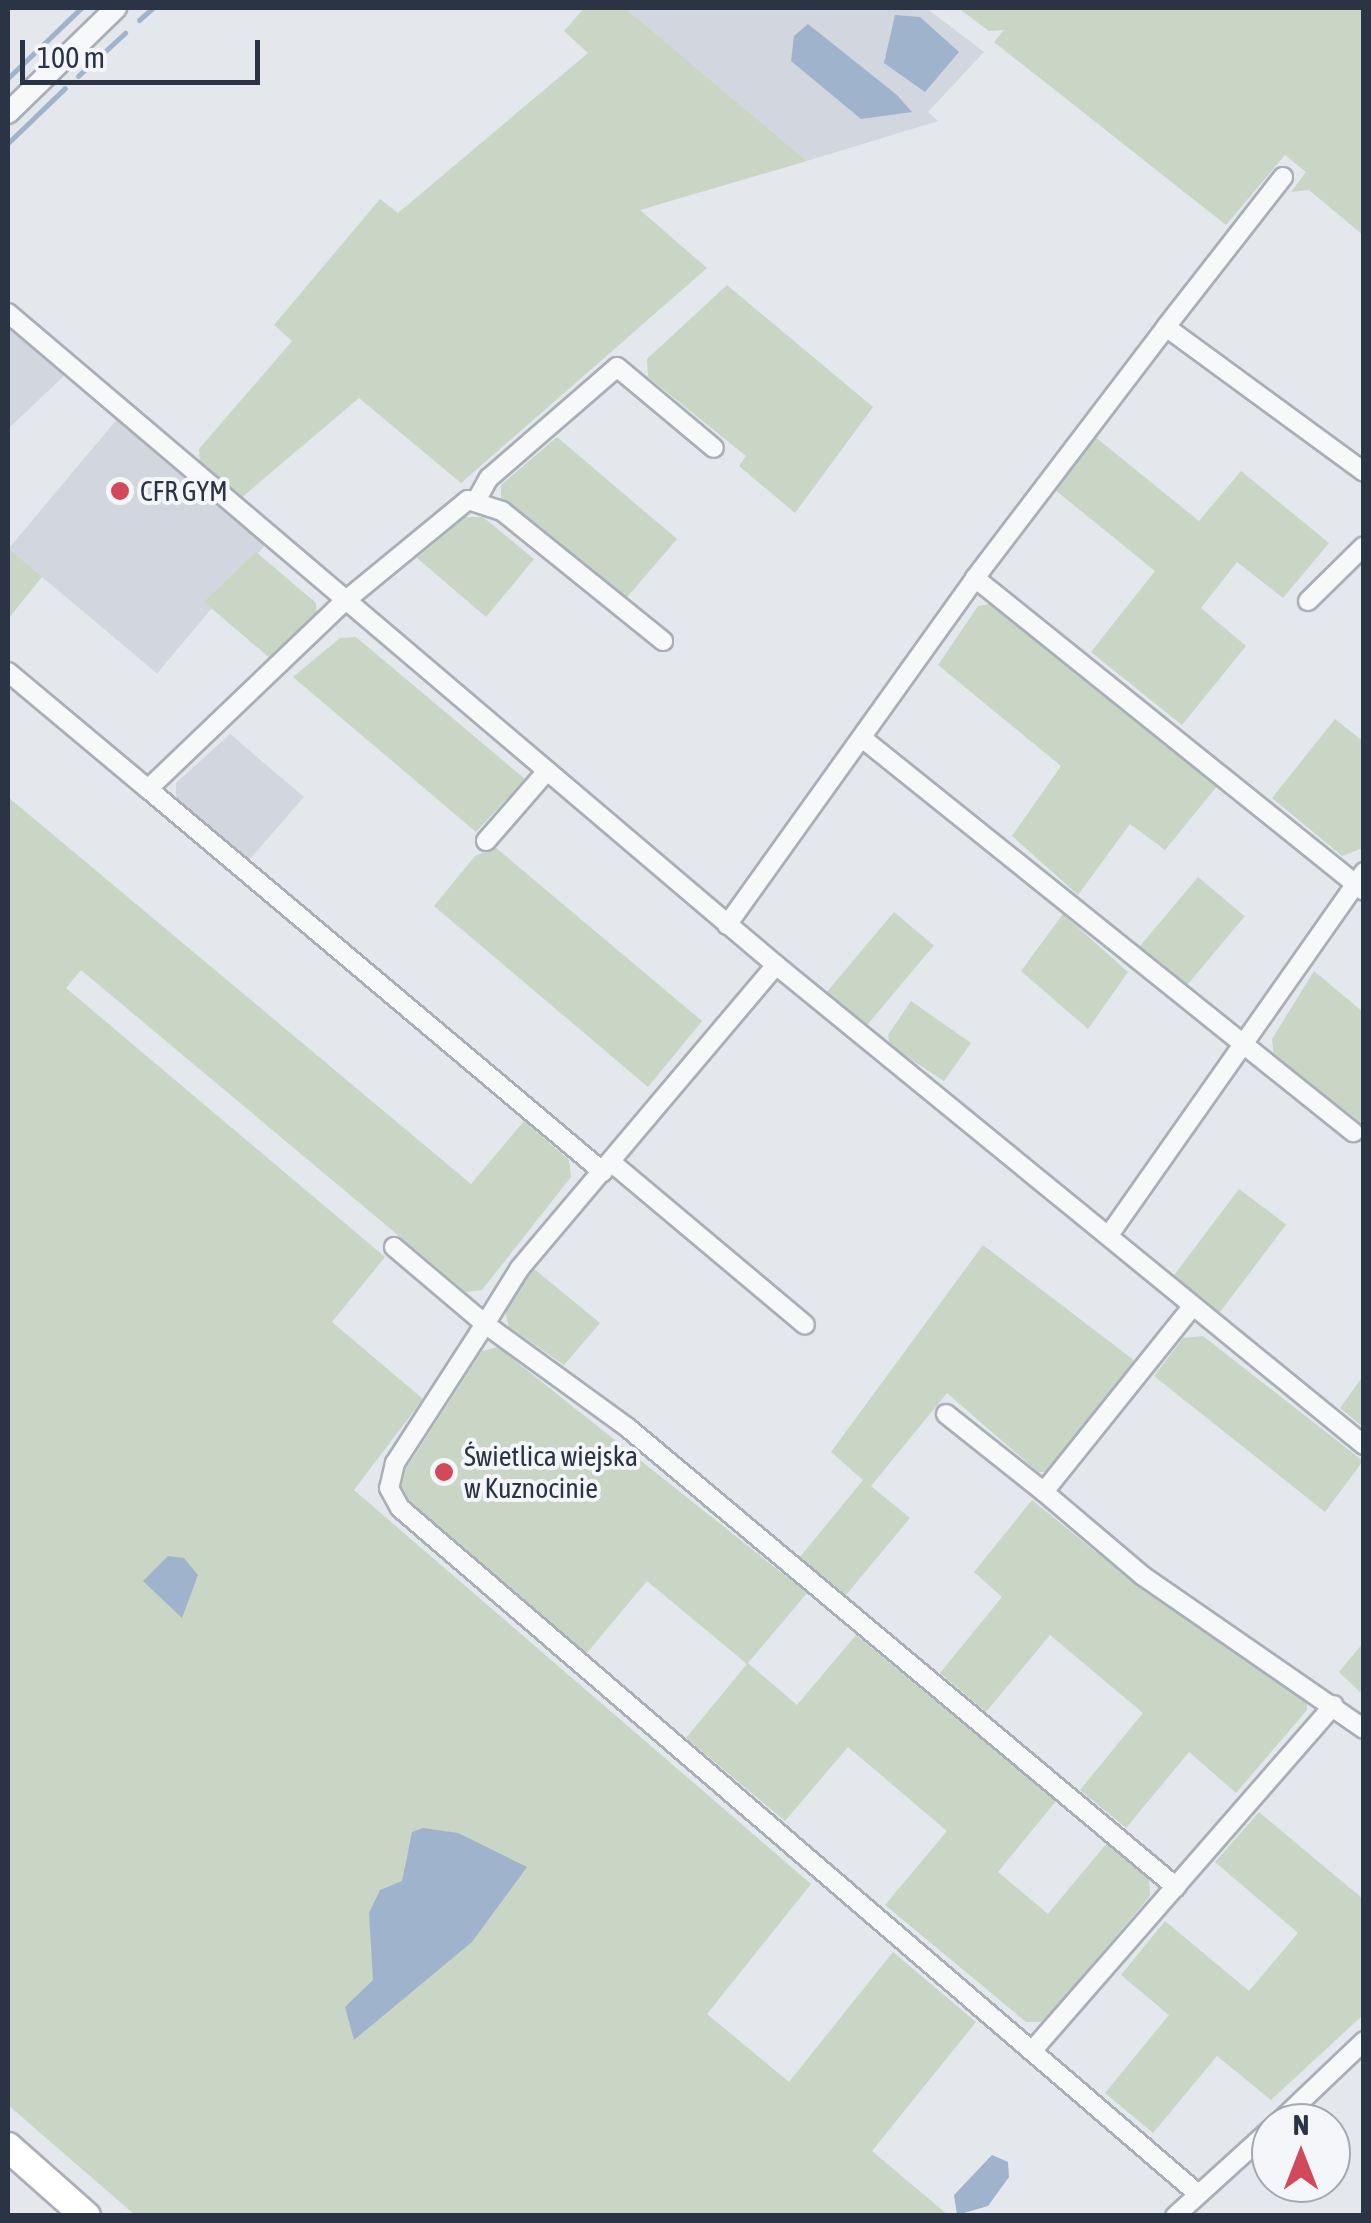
<!DOCTYPE html>
<meta charset="utf-8">
<style>
body{margin:0}
#map{position:relative;width:1371px;height:2223px;overflow:hidden;background:#e4e7ec;font-family:"Asap Condensed",sans-serif}
div>[style]{position:absolute}
[style*='--x']{left:calc(var(--x)*1px);top:calc(var(--y)*1px);width:calc(var(--w)*1px);rotate:calc(var(--a)*1deg)}
.built>*{inset:0;background:#d2d6de;transform-origin:0 0}
.green>*{inset:0;background:#c9d6c5;transform-origin:0 0}
.water>*{inset:0;background:#9fb4cc}
.stream>*{height:5px;margin:-2.5px;padding:0 2.5px;transform-origin:2.5px;border-radius:2.5px;background:#9fb4cc}
.roads{filter:drop-shadow(2px 0 #a9aeb7) drop-shadow(-2px 0 #a9aeb7) drop-shadow(0 2px #a9aeb7) drop-shadow(0 -2px #a9aeb7)}
.minor>*{height:18px;margin:-9px;padding:0 9px;transform-origin:9px;border-radius:9px;background:#f7f8fa}
.tertiary>*{height:20px;margin:-10px;padding:0 10px;transform-origin:10px;border-radius:10px;background:#f7f8fa}
.primary>*{height:28px;margin:-14px;padding:0 14px;transform-origin:14px;border-radius:14px;background:#fff}
.dots>*{width:28px;height:28px;translate:-50% -50%;box-sizing:border-box;border:5px solid #f4f6f9;border-radius:50%}
span{translate:-50% -50%;white-space:nowrap;text-align:center;line-height:1.15;-webkit-text-stroke:8px #f4f6f9;paint-order:stroke}
.poi-label{font-size:28px;color:#2b3445}
.left{translate:0 -50%;text-align:left}
.frame{position:absolute;inset:0;border:10px solid #2b3445;pointer-events:none}
.north{position:absolute;left:1251px;top:2103px;width:100px;height:100px;box-sizing:border-box;background:#f4f6f9;border:2px solid #a4a8b1;border-radius:50%;rotate:0deg;font-size:28px;font-weight:700;line-height:40px;text-align:center;color:#2b3445}
.north::after{content:'';display:block;margin:auto;width:35px;height:45px;background:#d1495b;clip-path:polygon(50% 0,100% 100%,50% 72%,0 100%)}
.scale{position:absolute;left:20px;top:40px;width:240px;height:45px;box-sizing:border-box;border:5px solid #2b3445;border-top:0;padding-left:12px;font-size:30px;line-height:35px;white-space:nowrap;color:#2b3445;-webkit-text-stroke:8px #f4f6f9;paint-order:stroke}
</style>
<div id="map">
<div class="built">
<i style="clip-path:polygon(625px 8px,926px 8px,984px 52px,928px 112px,938px 121px,807px 161px)"></i>
<i style="clip-path:polygon(8px 323px,67px 373px,8px 429px)"></i>
<i style="left:119px;top:417px;width:194px;height:172px;rotate:40deg"></i>
<i style="clip-path:polygon(230px 734px,304px 797px,249px 860px,176px 799px,176px 783px)"></i>
</div>
<div class="green">
<i style="clip-path:polygon(584px 8px,625px 8px,807px 161px,640px 210px,707px 268px,461px 483px,359px 398px,240px 499px,200px 466px,199px 449px,292px 341px,274px 325px,380px 199px,398px 213px,588px 53px,564px 31px)"></i>
<i style="clip-path:polygon(958px 8px,1363px 8px,1363px 235px,1309px 190px,1291px 192px,1306px 172px,1285px 155px,1226px 225px,994px 42px,1004px 30px,989px 31px)"></i>
<i style="clip-path:polygon(727px 285px,873px 407px,795px 513px,739px 466px,746px 456px,648px 377px,647px 359px)"></i>
<i style="clip-path:polygon(1089px 432px,1199px 521px,1241px 471px,1329px 543px,1283px 598px,1237px 562px,1201px 608px,1246px 646px,1182px 725px,1091px 652px,1155px 571px,1049px 485px)"></i>
<i style="clip-path:polygon(557px 437px,677px 539px,622px 603px,501px 503px,501px 485px)"></i>
<i style="clip-path:polygon(465px 517px,483px 517px,534px 559px,486px 617px,417px 558px)"></i>
<i style="clip-path:polygon(8px 548px,42px 577px,8px 619px)"></i>
<i style="clip-path:polygon(256px 552px,316px 603px,317px 619px,271px 659px,204px 602px)"></i>
<i style="clip-path:polygon(995px 603px,1218px 785px,1165px 850px,1130px 824px,1078px 895px,1012px 836px,1061px 766px,938px 665px,978px 606px)"></i>
<i style="clip-path:polygon(356px 637px,525px 779px,476px 832px,293px 677px,340px 638px)"></i>
<i style="clip-path:polygon(1335px 719px,1364px 742px,1363px 848px,1342px 856px,1272px 798px)"></i>
<i style="clip-path:polygon(8px 797px,471px 1184px,524px 1121px,569px 1160px,571px 1177px,482px 1290px,466px 1292px,81px 970px,66px 988px,385px 1257px,332px 1322px,423px 1399px,354px 1490px,811px 1884px,707px 2014px,789px 2082px,893px 1952px,976px 2022px,872px 2151px,948px 2215px,135px 2215px,8px 2105px)"></i>
<i style="clip-path:polygon(495px 847px,702px 1021px,648px 1087px,434px 906px,475px 856px)"></i>
<i style="left:1198px;top:877px;width:61px;height:93px;rotate:40deg"></i>
<i style="left:894px;top:912px;width:52px;height:106px;rotate:40deg"></i>
<i style="clip-path:polygon(1063px 914px,1128px 972px,1088px 1029px,1021px 971px)"></i>
<i style="clip-path:polygon(1314px 971px,1363px 1012px,1361px 1123px,1274px 1057px,1272px 1039px)"></i>
<i style="clip-path:polygon(911px 1001px,971px 1043px,944px 1081px,890px 1046px,888px 1035px)"></i>
<i style="left:1239px;top:1189px;width:59px;height:110px;rotate:37deg"></i>
<i style="clip-path:polygon(983px 1245px,1135px 1361px,1050px 1472px,1038px 1472px,947px 1393px,871px 1486px,910px 1518px,846px 1595px,800px 1557px,863px 1480px,831px 1452px)"></i>
<i style="clip-path:polygon(533px 1268px,600px 1323px,564px 1365px,509px 1327px,504px 1307px)"></i>
<i style="clip-path:polygon(1203px 1336px,1363px 1461px,1325px 1512px,1154px 1376px,1183px 1338px)"></i>
<i style="clip-path:polygon(498px 1347px,807px 1593px,748px 1663px,797px 1705px,856px 1635px,1056px 1801px,998px 1872px,1048px 1914px,1107px 1843px,1149px 1878px,1150px 1896px,1043px 2022px,1026px 2022px,885px 1905px,947px 1831px,848px 1747px,785px 1821px,686px 1738px,747px 1664px,647px 1581px,586px 1654px,399px 1497px,398px 1481px,482px 1351px)"></i>
<i style="clip-path:polygon(1363px 1376px,1363px 1427px,1340px 1408px)"></i>
<i style="clip-path:polygon(1032px 1500px,1144px 1591px,1307px 1694px,1307px 1710px,1236px 1793px,1189px 1752px,1126px 1828px,1080px 1790px,1143px 1713px,1050px 1635px,986px 1712px,940px 1673px,1002px 1597px,974px 1572px)"></i>
<i style="clip-path:polygon(1363px 1643px,1363px 1688px,1360px 1692px,1339px 1672px)"></i>
<i style="clip-path:polygon(1259px 1812px,1363px 1899px,1363px 2015px,1271px 2100px,1217px 2056px,1153px 2133px,1105px 2093px,1169px 2015px,1121px 1975px,1165px 1921px,1249px 1991px,1298px 1933px,1215px 1862px)"></i>
</div>
<div class="water">
<i style="clip-path:polygon(895px 15px,920px 17px,959px 52px,925px 92px,884px 63px)"></i>
<i style="clip-path:polygon(808px 24px,897px 95px,912px 112px,861px 119px,791px 61px,794px 36px)"></i>
<i style="clip-path:polygon(168px 1556px,184px 1558px,198px 1575px,182px 1618px,143px 1581px)"></i>
<i style="clip-path:polygon(423px 1828px,458px 1833px,527px 1867px,472px 1942px,354px 2040px,345px 2007px,373px 1980px,369px 1913px,380px 1890px,402px 1881px,412px 1832px)"></i>
<i style="clip-path:polygon(992px 2155px,1008px 2162px,1009px 2177px,988px 2206px,957px 2215px,954px 2195px)"></i>
</div>
<div class="stream">
<i style="--x:139;--y:20;--w:18;--a:-41"></i>
<i style="--x:78;--y:76;--w:64;--a:-42.5"></i>
<i style="--x:8;--y:78;--w:101;--a:-43.8"></i>
<i style="--x:8;--y:143;--w:79;--a:-44"></i>
</div>
<div class="roads">
<div class="minor">
<i style="--x:1283;--y:177;--w:190;--a:128"></i>
<i style="--x:1166;--y:327;--w:245;--a:36.2"></i>
<i style="--x:8;--y:313;--w:1007;--a:40.33"></i>
<i style="--x:776;--y:965;--w:759;--a:39.23"></i>
<i style="--x:476;--y:501;--w:26;--a:-61"></i>
<i style="--x:489;--y:478;--w:169;--a:-40.9"></i>
<i style="--x:617;--y:367;--w:126;--a:39.9"></i>
<i style="--x:975;--y:578;--w:315;--a:-52.7"></i>
<i style="--x:1308;--y:601;--w:78;--a:-44.5"></i>
<i style="--x:8;--y:672;--w:182;--a:39.9"></i>
<i style="--x:862;--y:738;--w:630;--a:38.75"></i>
<i style="--x:486;--y:841;--w:93;--a:-48.9"></i>
<i style="--x:727;--y:925;--w:427;--a:-54.4"></i>
<i style="--x:975;--y:578;--w:499;--a:38.8"></i>
<i style="--x:776;--y:965;--w:397;--a:130.2"></i>
<i style="--x:520;--y:1268;--w:66;--a:122"></i>
<i style="--x:485;--y:1324;--w:177;--a:36"></i>
<i style="--x:628;--y:1428;--w:715;--a:39.95"></i>
<i style="--x:611;--y:1162;--w:253;--a:40"></i>
<i style="--x:603;--y:1172;--w:595;--a:-139.91"></i>
<i style="--x:148;--y:789;--w:272;--a:-43.7"></i>
<i style="--x:345;--y:601;--w:159;--a:-39.4"></i>
<i style="--x:468;--y:500;--w:36;--a:18"></i>
<i style="--x:502;--y:511;--w:207;--a:38.9"></i>
<i style="--x:1109;--y:1235;--w:444;--a:-54.9"></i>
<i style="--x:394;--y:1247;--w:119;--a:40.2"></i>
<i style="--x:485;--y:1324;--w:166;--a:122.9"></i>
<i style="--x:395;--y:1463;--w:26;--a:103"></i>
<i style="--x:389;--y:1488;--w:23;--a:61"></i>
<i style="--x:400;--y:1508;--w:1052;--a:40.68"></i>
<i style="--x:1192;--y:1307;--w:237;--a:128.7"></i>
<i style="--x:1044;--y:1492;--w:130;--a:40.3"></i>
<i style="--x:1143;--y:1576;--w:269;--a:34.7"></i>
<i style="--x:946;--y:1414;--w:125;--a:38.5"></i>
<i style="--x:1032;--y:2051;--w:459;--a:-48.9"></i>
<i style="--x:1278;--y:2123;--w:119;--a:-43.6"></i>
<i style="--x:1175;--y:2216;--w:130;--a:-42.2"></i>
</div>
<div class="tertiary">
<i style="--x:8;--y:113;--w:151;--a:-44.2"></i>
</div>
<div class="primary">
<i style="--x:8;--y:2147;--w:104;--a:41.5"></i>
</div>
</div>
<div class="dots">
<i style="left:120px;top:491px;background:#d1495b"></i>
<i style="left:444px;top:1472px;background:#d1495b"></i>
</div>
<div class="poi-label">
<span class="left" style="left:140px;top:491px">CFR GYM</span>
<span class="left" style="left:464px;top:1472px">Świetlica wiejska<br>w Kuznocinie</span>
</div>
<div class="frame"></div>
<div class="north">N</div>
<div class="scale">100 m</div>
</div>
